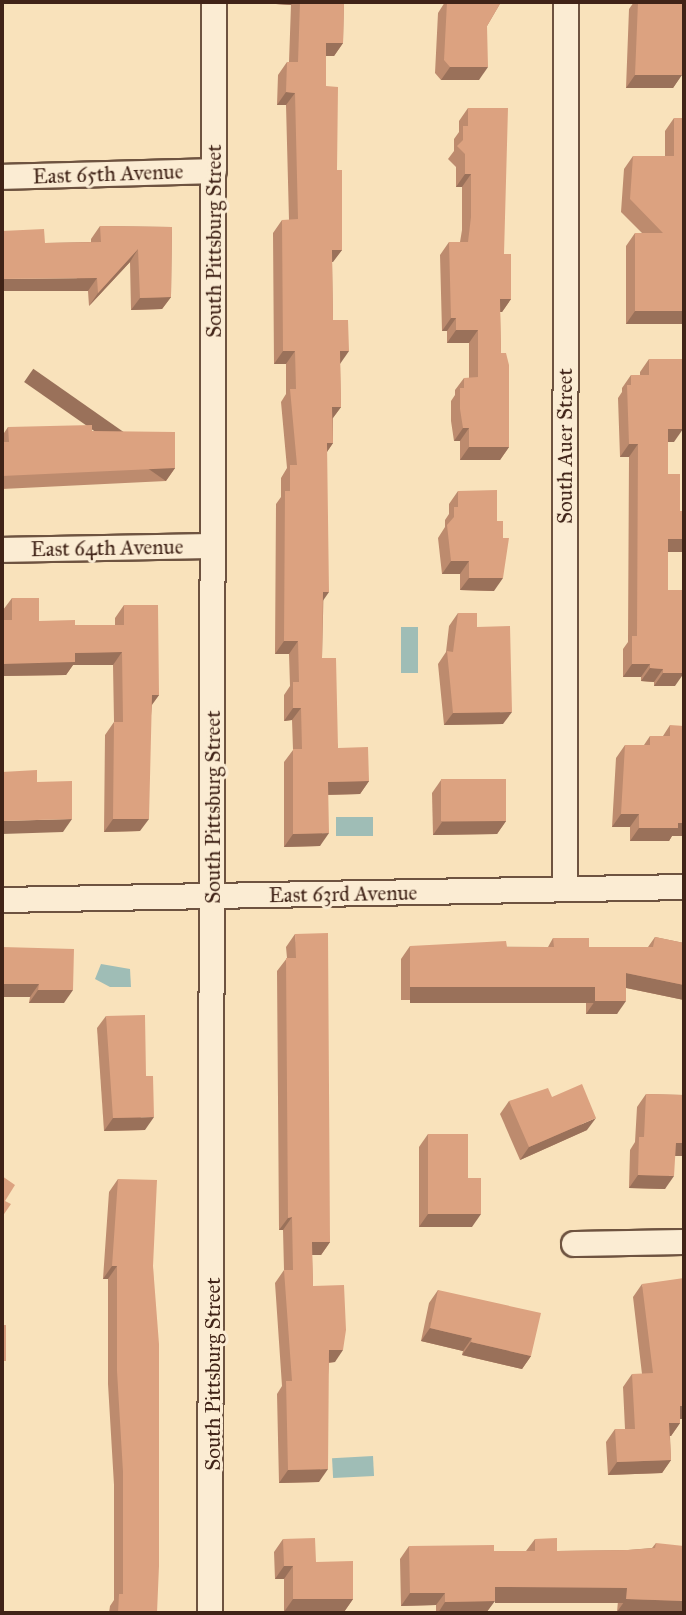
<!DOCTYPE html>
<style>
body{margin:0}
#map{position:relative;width:686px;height:1615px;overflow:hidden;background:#f9e2bb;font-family:"IM FELL Great Primer",serif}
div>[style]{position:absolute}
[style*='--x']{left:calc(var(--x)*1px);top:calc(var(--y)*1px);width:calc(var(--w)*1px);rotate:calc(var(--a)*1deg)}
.water>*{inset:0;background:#9fbdb6;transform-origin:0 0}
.roads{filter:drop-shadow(2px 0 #6e5340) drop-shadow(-2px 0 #6e5340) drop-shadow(0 2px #6e5340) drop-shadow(0 -2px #6e5340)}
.street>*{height:24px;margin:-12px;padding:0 12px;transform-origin:12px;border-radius:12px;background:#fbecd3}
.wall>*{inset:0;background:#bd8b6e}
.shaded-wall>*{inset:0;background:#9a715a;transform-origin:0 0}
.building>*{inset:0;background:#dca280;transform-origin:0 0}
span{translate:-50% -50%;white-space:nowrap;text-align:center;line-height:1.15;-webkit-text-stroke:6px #fbecd3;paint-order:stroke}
.street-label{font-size:21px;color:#402317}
.frame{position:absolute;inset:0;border:4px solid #402317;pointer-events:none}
</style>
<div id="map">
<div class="water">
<i style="left:401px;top:627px;width:17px;height:46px"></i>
<i style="left:373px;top:817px;width:19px;height:37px;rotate:90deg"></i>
<i style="clip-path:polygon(101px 964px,130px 969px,131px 987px,110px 987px,95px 979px)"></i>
<i style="left:373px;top:1456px;width:20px;height:41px;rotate:87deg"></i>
</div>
<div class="roads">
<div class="street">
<i style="--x:2;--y:177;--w:212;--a:-1.6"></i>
<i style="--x:2;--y:550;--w:210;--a:-1.1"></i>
<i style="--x:565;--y:889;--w:887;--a:-89.94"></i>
<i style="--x:2;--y:900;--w:682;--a:-1.09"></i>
<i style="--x:574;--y:1244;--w:110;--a:-1"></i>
<i style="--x:210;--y:1613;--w:1611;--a:-89.86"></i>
</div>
</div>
<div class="wall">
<i style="clip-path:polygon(276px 2px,344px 2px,343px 43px,334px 56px,326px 56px,326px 86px,337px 170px,342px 250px,332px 262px,333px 320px,340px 363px,341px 407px,333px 418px,333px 443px,327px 452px,322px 658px,338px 748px,369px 781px,360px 794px,328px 795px,320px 846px,284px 847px,284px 762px,293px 750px,292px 720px,284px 721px,284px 695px,290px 686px,289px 654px,275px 654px,276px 504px,281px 497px,281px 478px,287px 468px,281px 402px,286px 394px,286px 364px,274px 364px,273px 233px,282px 220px,289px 220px,286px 105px,277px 105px,278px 75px,287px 62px,289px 62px,291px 5px,276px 4px)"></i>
<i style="clip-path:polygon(445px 2px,501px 2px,487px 26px,479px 80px,441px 80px,435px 73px,438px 13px)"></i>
<i style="clip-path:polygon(634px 2px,684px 2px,684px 73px,682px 74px,673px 88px,626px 88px,629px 9px)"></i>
<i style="clip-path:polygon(468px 108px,504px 254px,511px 299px,502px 312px,500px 312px,501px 353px,509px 447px,500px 460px,460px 460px,460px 441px,454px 441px,451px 421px,451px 401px,455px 395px,455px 390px,464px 378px,469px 378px,469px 343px,447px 343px,447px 331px,442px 331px,440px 255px,449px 242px,460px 242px,462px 230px,462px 187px,456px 187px,456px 167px,448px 159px,454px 151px,454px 139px,459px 132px,459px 121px)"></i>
<i style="clip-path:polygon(674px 118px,682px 198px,682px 324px,626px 324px,626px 246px,635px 233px,642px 233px,621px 212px,624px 169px,633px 156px,665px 156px,665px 131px)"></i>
<i style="clip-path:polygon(100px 226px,172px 227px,171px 297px,162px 309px,131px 310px,130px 262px,89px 306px,88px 291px,45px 243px,91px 242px,91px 239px)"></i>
<i style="clip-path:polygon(649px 359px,674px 442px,668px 442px,668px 474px,680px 511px,684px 511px,684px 552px,668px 552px,668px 590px,675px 686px,654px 686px,654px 682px,641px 681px,641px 677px,623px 677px,623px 649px,628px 642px,629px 457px,620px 457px,618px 398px,622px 392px,622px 388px,631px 375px,640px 375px,640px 372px)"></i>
<i style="clip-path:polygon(8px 427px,92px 431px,175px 468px,166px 481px,2px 489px,2px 436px)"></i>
<i style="clip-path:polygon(458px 491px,494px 591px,460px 590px,460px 574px,442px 574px,438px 538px,445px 527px,445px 520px,449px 514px,449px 504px)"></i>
<i style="clip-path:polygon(12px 598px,39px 621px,75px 625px,115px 625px,115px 618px,124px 605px,159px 695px,152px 705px,140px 831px,104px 832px,105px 735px,114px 722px,113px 665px,73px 665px,66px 675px,2px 676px,2px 620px,3px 620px,3px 610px)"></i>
<i style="clip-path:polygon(458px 613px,477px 627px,503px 724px,444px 725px,438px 664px,446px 652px,449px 626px)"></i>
<i style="clip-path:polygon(670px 725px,672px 836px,669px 841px,630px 841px,630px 827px,612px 827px,616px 758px,625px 745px,644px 745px,650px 736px,663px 736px)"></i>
<i style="clip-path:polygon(441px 780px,506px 821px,497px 834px,433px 835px,432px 793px)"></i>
<i style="clip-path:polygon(295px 934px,330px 1242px,321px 1255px,312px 1255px,313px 1286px,335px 1362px,329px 1363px,319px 1482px,279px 1483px,277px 1394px,282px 1386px,275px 1283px,284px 1270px,283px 1230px,279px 1230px,277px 971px,287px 958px,286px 947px)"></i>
<i style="clip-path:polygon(655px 937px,684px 943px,684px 1000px,626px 988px,617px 1014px,586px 1014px,586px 1000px,401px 1000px,401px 959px,410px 946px,548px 947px,553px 938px,589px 947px,648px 947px)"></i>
<i style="clip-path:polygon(2px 947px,64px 1003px,29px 1003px,30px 997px,2px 997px)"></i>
<i style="clip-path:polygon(106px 1016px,145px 1130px,104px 1131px,97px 1028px)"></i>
<i style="clip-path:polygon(646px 1094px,684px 1095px,684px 1156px,675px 1156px,665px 1189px,629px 1188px,630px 1150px,635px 1142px,637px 1107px)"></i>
<i style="clip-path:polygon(552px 1097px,587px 1130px,520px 1160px,500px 1114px,509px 1101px)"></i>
<i style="clip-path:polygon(428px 1134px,468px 1178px,472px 1227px,419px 1227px,419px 1147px)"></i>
<i style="clip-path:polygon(118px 1179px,153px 1266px,157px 1613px,109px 1613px,110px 1606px,114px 1600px,114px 1485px,108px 1384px,108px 1279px,103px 1279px,109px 1192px)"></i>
<i style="clip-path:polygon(642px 1284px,680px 1419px,680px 1423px,671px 1436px,670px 1436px,671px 1460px,662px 1473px,608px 1475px,606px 1442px,615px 1429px,625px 1429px,623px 1387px,632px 1374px,642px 1374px,633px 1297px)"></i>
<i style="clip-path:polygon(438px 1290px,531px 1356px,522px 1369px,462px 1355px,463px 1351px,421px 1341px,429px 1303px)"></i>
<i style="clip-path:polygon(283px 1539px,316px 1562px,353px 1599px,344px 1612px,284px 1612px,284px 1579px,275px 1579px,274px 1552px)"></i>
<i style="clip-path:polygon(535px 1539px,557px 1551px,628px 1550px,652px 1548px,656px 1543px,684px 1610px,682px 1613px,617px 1612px,618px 1601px,495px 1600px,486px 1613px,436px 1613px,436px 1605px,401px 1606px,400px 1559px,409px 1546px,494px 1551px,526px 1551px)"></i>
</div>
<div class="shaded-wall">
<i style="clip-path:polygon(278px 2px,293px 2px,291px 5px,276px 4px)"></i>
<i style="clip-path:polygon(326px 43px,343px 43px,334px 56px,317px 56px)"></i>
<i style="clip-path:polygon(684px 63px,684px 73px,680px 75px,682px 75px,673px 88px,626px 88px,635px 75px)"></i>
<i style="clip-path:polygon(450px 67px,488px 67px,479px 80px,441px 80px)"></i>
<i style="clip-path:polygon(286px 92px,295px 93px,286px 105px,277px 105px)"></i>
<i style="clip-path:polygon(465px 174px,471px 174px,462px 187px,456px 187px)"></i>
<i style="clip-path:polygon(138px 249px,130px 262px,89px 306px,98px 293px)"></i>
<i style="clip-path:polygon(332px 250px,342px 250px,333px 262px,323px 262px)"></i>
<i style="clip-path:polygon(97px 278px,88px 291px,2px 291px,2px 279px)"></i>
<i style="clip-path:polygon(171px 297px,162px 309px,131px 310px,140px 298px)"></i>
<i style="clip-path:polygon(500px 299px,511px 299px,502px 312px,491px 312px)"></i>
<i style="clip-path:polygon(635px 311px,684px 311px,684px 321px,682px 324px,626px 324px)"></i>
<i style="clip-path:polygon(451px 318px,456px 318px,447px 331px,442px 331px)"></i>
<i style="clip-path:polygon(456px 330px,478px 330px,469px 343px,447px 343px)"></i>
<i style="clip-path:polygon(283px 351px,295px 351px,286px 364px,274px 364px)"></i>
<i style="clip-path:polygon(340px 351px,349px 351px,340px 364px)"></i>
<i style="clip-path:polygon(332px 407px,341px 407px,332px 419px)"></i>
<i style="clip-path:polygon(463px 428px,469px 428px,460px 441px,454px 441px)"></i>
<i style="clip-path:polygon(668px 429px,683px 429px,674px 442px,659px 442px)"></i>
<i style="clip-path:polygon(327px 443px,333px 443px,324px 456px)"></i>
<i style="clip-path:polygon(629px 444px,638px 444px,629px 457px,620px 457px)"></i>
<i style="clip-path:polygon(469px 447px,509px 447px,500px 460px,460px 460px)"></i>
<i style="left:175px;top:468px;width:16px;height:173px;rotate:125deg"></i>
<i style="clip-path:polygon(668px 539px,684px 539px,684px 552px,659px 552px)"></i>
<i style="clip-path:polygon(451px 561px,469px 561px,460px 574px,442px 574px)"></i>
<i style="clip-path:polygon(469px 578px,503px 578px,494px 591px,460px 590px)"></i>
<i style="clip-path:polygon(323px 592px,329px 592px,320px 605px)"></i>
<i style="clip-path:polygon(284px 641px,298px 641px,289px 654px,275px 654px)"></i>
<i style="clip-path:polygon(122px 652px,113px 665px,73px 665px,66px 675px,2px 676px,2px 664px,75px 653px)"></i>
<i style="clip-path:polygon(632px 664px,650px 664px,641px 677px,623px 677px)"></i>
<i style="clip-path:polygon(650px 668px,663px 669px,654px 682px,641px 681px)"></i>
<i style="clip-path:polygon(663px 673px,684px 673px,675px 686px,654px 686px)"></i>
<i style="clip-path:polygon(152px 695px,159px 695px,150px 707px)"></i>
<i style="clip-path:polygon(293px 708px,301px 708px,292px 720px,284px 721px)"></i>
<i style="clip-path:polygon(512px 712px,503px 724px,444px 725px,453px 713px)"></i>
<i style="clip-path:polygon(369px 781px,360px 794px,319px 795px,328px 782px)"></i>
<i style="clip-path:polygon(621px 814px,639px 814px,630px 827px,612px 827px)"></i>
<i style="clip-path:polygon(72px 819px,63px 832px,2px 834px,2px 821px)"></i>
<i style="clip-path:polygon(113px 819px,149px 819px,140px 831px,104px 832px)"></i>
<i style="clip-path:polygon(506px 821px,497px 834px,433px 835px,442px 822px)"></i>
<i style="clip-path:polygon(678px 823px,684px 823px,684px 836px,672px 836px,669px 841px,630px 841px,639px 828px)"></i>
<i style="clip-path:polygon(329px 833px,320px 846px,284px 847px,293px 834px)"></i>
<i style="clip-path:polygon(626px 973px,684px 985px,684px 1000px,617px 986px)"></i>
<i style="clip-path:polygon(2px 984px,39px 984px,30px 997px,2px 997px)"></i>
<i style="left:410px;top:987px;width:185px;height:16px"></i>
<i style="clip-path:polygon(38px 990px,73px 990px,64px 1003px,29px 1003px)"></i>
<i style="clip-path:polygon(595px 1001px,626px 1001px,617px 1014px,586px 1014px)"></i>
<i style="clip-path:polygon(154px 1117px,145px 1130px,104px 1131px,113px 1118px)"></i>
<i style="clip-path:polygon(596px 1118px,587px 1130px,520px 1160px,529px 1147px)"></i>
<i style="clip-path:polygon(676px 1143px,684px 1143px,684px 1156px,667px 1156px)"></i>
<i style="clip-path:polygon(638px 1175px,674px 1176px,665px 1189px,629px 1188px)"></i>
<i style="clip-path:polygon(428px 1214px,481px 1214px,472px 1227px,419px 1227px)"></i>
<i style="clip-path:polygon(292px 1217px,283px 1230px,279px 1230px,288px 1218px)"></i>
<i style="clip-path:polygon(312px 1242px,330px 1242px,321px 1255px,303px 1255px)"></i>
<i style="clip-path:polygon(112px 1266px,117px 1266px,108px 1279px,103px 1279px)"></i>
<i style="clip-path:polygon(430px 1328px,472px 1338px,463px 1351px,421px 1341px)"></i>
<i style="clip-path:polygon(471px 1342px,531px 1356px,522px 1369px,462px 1355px)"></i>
<i style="clip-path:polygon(329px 1350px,343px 1350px,335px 1362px,320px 1363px)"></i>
<i style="clip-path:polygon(680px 1406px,684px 1406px,684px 1419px,671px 1419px)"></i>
<i style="clip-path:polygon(669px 1423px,680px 1423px,671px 1436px,660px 1436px)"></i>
<i style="clip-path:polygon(671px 1460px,662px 1473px,608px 1475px,617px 1462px)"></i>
<i style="clip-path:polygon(328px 1469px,319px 1482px,279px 1483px,288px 1470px)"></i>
<i style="clip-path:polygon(284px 1566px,293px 1566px,284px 1579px,275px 1579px)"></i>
<i style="left:495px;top:1587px;width:132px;height:16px"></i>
<i style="clip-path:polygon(410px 1593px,445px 1593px,436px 1605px,401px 1606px)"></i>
<i style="clip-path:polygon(293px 1599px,353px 1599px,344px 1612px,284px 1612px)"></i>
<i style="clip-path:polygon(626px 1599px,684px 1601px,684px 1610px,682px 1613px,617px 1612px)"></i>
<i style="clip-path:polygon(495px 1601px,486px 1613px,438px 1613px,445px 1602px)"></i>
</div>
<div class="building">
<i style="clip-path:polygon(300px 2px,344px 2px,343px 43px,326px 43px,326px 86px,338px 87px,337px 170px,342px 170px,342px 250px,332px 250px,333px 320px,348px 320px,349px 351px,340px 351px,341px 407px,332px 407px,333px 443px,327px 443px,329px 592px,323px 592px,322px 658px,336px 658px,338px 748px,368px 747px,369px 781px,328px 782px,329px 833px,293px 834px,293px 749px,302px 749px,301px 708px,293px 708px,293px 682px,299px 682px,298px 641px,284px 641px,285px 491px,290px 491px,290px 465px,297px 465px,290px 389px,296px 389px,295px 351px,283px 351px,282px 220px,298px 219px,295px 93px,286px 92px,287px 62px,298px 62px)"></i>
<i style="clip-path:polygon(447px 2px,501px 2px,487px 26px,488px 67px,450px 67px,444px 60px)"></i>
<i style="clip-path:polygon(638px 2px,684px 2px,684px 63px,682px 64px,682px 75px,635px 75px)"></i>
<i style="clip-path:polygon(468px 108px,508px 108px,504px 254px,511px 254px,511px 299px,500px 299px,501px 353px,506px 353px,509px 365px,509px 447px,469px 447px,469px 428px,463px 428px,460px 409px,460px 388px,464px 388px,464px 378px,478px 377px,478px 330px,456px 330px,456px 318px,451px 318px,449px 242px,468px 242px,471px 217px,471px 174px,465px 174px,465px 154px,457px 146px,463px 140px,463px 126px,468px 126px)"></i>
<i style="clip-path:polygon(674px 118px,684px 118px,684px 185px,683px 185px,682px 241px,684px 241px,684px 311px,635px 311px,635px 233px,663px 233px,630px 199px,633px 156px,674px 156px)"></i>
<i style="clip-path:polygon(100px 226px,172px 227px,171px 297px,140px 298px,138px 249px,98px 293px,97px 278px,2px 279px,2px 231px,44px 229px,45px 243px,101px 242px)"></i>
<i style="clip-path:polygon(649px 359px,683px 359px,683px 429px,668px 429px,668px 474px,680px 474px,680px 511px,684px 511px,684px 539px,668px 539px,668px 590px,684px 590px,684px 673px,663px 673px,663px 669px,650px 668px,650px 664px,632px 664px,632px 636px,637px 636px,638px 444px,629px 444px,627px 385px,631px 385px,631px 375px,649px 375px)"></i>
<i style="clip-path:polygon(92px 425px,92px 431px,175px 432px,175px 468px,2px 476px,2px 442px,9px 442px,8px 427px)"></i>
<i style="clip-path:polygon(497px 490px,497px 521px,503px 521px,503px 538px,509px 538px,503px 578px,469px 578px,469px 561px,451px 561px,447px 525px,454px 517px,454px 507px,458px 507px,458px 491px)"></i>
<i style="clip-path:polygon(12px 598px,39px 598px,39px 621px,75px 620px,75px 625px,124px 625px,124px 605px,158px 605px,159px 695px,152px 695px,149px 819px,113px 819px,114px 722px,123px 722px,122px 652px,75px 653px,75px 662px,2px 664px,2px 620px,12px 620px)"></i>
<i style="clip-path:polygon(458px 613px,477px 613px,477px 627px,510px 626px,512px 712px,453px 713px,447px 651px,453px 652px)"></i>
<i style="clip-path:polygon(670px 725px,684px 726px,684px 823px,678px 823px,678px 828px,639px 828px,639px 814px,621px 814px,625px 745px,650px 745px,650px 736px,670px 736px)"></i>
<i style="clip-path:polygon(37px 770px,37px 782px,72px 781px,72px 819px,2px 821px,2px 772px)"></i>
<i style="left:506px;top:779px;width:42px;height:65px;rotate:90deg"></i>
<i style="clip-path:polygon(328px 933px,330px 1242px,312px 1242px,313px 1286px,344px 1285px,346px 1330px,343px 1350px,329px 1350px,328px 1469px,288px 1470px,286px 1381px,292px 1381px,284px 1270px,293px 1270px,292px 1217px,288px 1218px,286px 958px,296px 958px,295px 934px)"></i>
<i style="clip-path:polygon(655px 937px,684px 943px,684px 985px,626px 973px,626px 1001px,595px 1001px,595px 987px,410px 987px,410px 946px,506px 941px,507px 947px,554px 947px,553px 938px,589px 938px,589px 947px,653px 947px)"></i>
<i style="clip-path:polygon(2px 947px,74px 949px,73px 990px,38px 990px,39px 984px,2px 984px)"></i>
<i style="clip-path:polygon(145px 1015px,146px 1076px,153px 1076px,154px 1117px,113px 1118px,106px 1016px)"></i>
<i style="clip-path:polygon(582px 1084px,596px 1118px,529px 1147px,509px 1101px,548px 1088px,552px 1097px)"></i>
<i style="clip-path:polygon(646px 1094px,684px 1095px,684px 1143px,676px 1143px,674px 1176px,638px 1175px,639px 1137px,644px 1137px)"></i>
<i style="clip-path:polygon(428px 1134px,468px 1134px,468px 1178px,481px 1178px,481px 1214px,428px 1214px)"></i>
<i style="clip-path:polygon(2px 1176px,15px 1185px,5px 1201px,11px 1204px,2px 1217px)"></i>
<i style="clip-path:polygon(118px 1179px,157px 1180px,153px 1266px,159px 1344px,159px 1566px,157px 1613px,118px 1613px,119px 1594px,123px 1594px,123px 1472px,117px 1371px,117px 1266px,112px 1266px)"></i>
<i style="clip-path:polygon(684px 1278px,684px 1406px,680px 1406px,680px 1423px,669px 1423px,671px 1460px,617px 1462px,615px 1429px,635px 1429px,632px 1374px,653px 1373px,642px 1284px)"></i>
<i style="clip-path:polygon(438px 1290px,541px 1313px,531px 1356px,471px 1342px,472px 1338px,430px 1328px)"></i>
<i style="left:2px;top:1325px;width:4px;height:36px"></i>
<i style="clip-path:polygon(315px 1538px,316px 1562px,353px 1561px,353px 1599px,293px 1599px,293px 1566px,284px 1566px,283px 1539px)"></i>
<i style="clip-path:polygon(557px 1538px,557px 1551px,628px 1550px,655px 1548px,656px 1543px,684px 1546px,684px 1601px,626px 1599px,627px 1588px,495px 1587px,495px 1601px,445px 1602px,445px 1593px,410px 1593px,409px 1546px,494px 1545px,494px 1551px,535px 1551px,535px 1539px)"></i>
</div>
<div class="street-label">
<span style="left:108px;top:174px;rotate:-2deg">East 65th Avenue</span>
<span style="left:214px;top:241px;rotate:-90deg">South Pittsburg Street</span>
<span style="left:565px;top:446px;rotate:-90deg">South Auer Street</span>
<span style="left:107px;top:548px;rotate:-1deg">East 64th Avenue</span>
<span style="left:213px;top:807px;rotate:-90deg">South Pittsburg Street</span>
<span style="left:343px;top:894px;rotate:-1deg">East 63rd Avenue</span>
<span style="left:213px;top:1374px;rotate:-90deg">South Pittsburg Street</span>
</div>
<div class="frame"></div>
</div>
